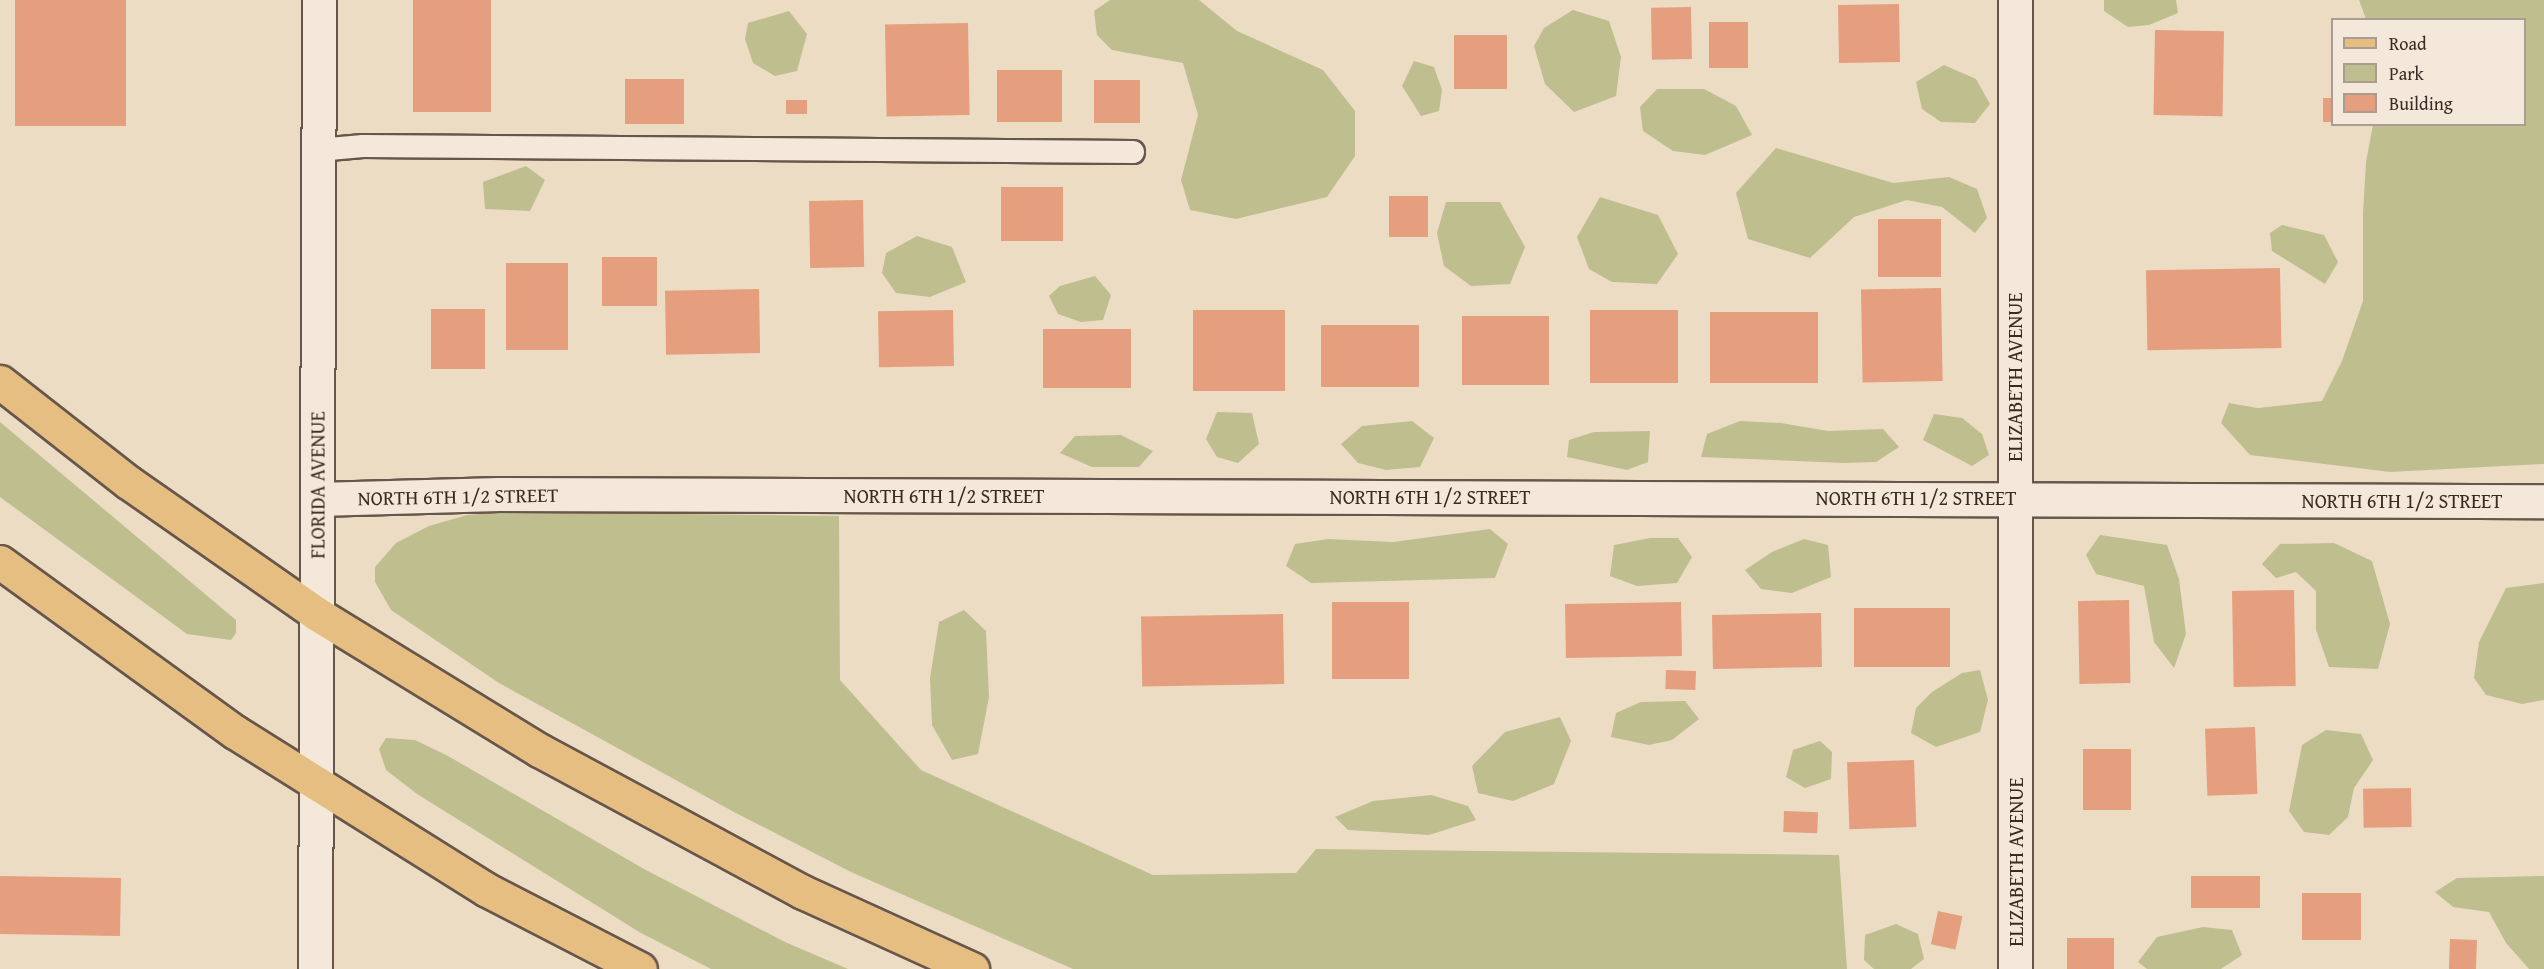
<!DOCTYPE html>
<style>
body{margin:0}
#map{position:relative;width:2544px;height:969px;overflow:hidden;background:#ecdcc4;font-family:"Gentium Book Plus",serif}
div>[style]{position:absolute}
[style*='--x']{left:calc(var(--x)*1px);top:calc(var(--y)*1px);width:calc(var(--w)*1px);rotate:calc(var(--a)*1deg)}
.green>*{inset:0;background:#bfbe8f}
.building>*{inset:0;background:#e59e7e;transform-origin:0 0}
.roads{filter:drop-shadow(2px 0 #66564b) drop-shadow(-2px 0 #66564b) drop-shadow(0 2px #66564b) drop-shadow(0 -2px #66564b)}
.service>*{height:22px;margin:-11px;padding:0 11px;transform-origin:11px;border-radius:11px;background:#f3e8d9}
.minor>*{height:33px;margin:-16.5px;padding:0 16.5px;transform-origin:16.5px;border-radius:16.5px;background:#f3e8d9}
.primary>*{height:33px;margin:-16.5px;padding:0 16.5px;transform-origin:16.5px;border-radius:16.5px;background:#e6be82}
span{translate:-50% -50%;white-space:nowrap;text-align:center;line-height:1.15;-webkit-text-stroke:4.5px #f3e8d9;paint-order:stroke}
.street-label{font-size:20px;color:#3a2a23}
.legend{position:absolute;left:2331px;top:18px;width:195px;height:108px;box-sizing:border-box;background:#f3e8d9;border:2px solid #a99c90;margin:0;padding:8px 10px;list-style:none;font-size:18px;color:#3a2a23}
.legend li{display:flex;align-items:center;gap:12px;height:30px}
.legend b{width:30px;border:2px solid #a99c90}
</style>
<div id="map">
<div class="green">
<i style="clip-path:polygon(1110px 0,1199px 0,1237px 31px,1323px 70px,1355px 111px,1355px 156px,1327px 197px,1236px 219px,1190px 210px,1181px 180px,1198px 115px,1183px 63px,1112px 50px,1097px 35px,1094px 11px)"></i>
<i style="clip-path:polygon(2104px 0,2176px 0,2178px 13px,2149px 25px,2128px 27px,2104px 11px)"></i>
<i style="clip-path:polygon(2359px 0,2544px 0,2544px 464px,2390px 472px,2250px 455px,2221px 423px,2229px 403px,2258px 408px,2322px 401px,2342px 361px,2363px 301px,2363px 213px,2366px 162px,2373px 125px,2524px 124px,2524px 20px,2366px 19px)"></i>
<i style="clip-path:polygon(1573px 10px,1609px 21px,1621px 57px,1616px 96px,1574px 112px,1545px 84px,1534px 46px,1544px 28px)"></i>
<i style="clip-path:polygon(789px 11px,807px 34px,797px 71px,775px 76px,753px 63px,745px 39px,748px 23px)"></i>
<i style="clip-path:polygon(1414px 61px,1434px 67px,1442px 90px,1439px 111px,1421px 116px,1402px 86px)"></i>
<i style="clip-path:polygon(1944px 65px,1976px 79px,1990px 104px,1975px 123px,1941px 122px,1922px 109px,1916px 82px)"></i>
<i style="clip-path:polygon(1657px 89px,1704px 89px,1736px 106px,1752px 135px,1705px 155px,1673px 151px,1643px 131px,1640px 107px)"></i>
<i style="clip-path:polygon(1776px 148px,1893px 183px,1949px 177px,1977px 189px,1987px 218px,1975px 233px,1942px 207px,1907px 200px,1854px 217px,1810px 258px,1748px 239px,1736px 193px)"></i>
<i style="clip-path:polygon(526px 166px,545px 180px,530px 211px,485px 209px,483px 182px)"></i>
<i style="clip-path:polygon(1600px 197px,1658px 215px,1678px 254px,1657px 284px,1612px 282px,1589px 269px,1577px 237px)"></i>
<i style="clip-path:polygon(1446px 202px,1500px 202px,1525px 247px,1510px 284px,1471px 286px,1444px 266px,1437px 233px)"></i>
<i style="clip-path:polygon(2282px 225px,2324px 235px,2338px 262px,2325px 284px,2272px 251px,2270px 233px)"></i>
<i style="clip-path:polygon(917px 236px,952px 247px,966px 282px,930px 297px,896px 293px,882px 273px,886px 253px)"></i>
<i style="clip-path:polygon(1095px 276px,1111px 295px,1103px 320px,1081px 322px,1058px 314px,1049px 296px,1060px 286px)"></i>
<i style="clip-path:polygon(1217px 412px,1252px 413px,1259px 444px,1238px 463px,1217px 457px,1206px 439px)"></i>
<i style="clip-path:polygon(1934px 414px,1962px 418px,1982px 434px,1989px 455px,1972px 466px,1923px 440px)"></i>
<i style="clip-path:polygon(1412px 421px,1434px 438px,1420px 467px,1386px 470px,1358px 463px,1341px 444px,1362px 426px)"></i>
<i style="clip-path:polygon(1740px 421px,1781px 423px,1828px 431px,1883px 429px,1899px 447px,1876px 462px,1845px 463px,1701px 457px,1707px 434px)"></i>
<i style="clip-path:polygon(0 422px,236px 620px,236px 633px,231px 640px,187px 634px,0 497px)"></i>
<i style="clip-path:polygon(1650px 431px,1648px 462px,1627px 470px,1567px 457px,1569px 440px,1594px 432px)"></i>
<i style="clip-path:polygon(1121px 435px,1153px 451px,1139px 467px,1092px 467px,1060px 453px,1075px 436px)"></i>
<i style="clip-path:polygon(503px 512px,839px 516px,840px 680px,921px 770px,1153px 875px,1296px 873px,1316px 849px,1839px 855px,1847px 969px,1073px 969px,851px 872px,734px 812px,499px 683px,391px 610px,375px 582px,375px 567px,396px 543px,429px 526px,467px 515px)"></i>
<i style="clip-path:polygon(1490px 529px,1508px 544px,1495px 578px,1311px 583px,1286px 566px,1295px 544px,1328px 539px,1393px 542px)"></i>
<i style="clip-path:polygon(2100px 535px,2167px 545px,2179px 579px,2186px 634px,2174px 668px,2154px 642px,2144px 586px,2096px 574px,2086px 555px)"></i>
<i style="clip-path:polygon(1650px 538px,1678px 538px,1692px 557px,1677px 583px,1637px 586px,1610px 576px,1614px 545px)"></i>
<i style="clip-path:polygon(1804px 539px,1828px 545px,1831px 577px,1792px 593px,1761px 589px,1745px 570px,1772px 552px)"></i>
<i style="clip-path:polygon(2334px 543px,2372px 561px,2390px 624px,2378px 669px,2329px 667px,2316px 630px,2316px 591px,2296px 572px,2276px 578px,2262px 564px,2280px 544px)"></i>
<i style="clip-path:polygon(2544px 583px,2544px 700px,2522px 704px,2486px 695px,2474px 678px,2479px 642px,2506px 588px)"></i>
<i style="clip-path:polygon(964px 610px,986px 631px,989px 697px,978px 754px,952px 760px,932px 725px,930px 678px,939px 622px)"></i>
<i style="clip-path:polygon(1980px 670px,1988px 700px,1980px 732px,1936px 747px,1911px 733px,1916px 708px,1932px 692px,1962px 673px)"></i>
<i style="clip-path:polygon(1685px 701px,1699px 719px,1672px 740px,1649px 745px,1611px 737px,1616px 713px,1641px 702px)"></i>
<i style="clip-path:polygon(1560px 717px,1571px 741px,1554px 784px,1513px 801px,1478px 793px,1472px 766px,1505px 732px)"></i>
<i style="clip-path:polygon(2326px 730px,2361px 734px,2373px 760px,2354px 788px,2348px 817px,2329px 835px,2304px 832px,2289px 811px,2302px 745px)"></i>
<i style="clip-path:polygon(386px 738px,415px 740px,448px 756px,644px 869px,785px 942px,848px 969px,711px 969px,641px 933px,417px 794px,386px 770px,379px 749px)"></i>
<i style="clip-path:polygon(1820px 741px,1832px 752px,1831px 779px,1805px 788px,1786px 777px,1793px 750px)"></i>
<i style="clip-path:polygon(1431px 795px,1468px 806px,1476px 820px,1429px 835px,1348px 830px,1335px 817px,1373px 801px)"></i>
<i style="clip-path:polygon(2544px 876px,2544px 969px,2529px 969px,2506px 943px,2489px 912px,2453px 907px,2435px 892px,2457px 878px)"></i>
<i style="clip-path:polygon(1896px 924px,1918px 934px,1924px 959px,1911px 969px,1874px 969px,1864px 960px,1865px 935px)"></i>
<i style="clip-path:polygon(2203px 927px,2232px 930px,2242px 955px,2221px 969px,2147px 969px,2138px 962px,2157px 937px)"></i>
</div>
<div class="building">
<i style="left:15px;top:0;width:111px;height:126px"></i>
<i style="left:413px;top:0;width:78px;height:112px"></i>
<i style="left:1899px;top:4px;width:58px;height:61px;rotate:89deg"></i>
<i style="left:1691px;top:7px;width:52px;height:40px;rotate:89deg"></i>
<i style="left:1748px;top:22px;width:46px;height:39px;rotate:90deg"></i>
<i style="left:968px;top:23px;width:92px;height:83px;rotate:89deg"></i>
<i style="left:2155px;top:30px;width:69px;height:85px;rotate:1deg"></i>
<i style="left:1454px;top:35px;width:53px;height:54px"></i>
<i style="left:1062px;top:70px;width:52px;height:65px;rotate:90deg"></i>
<i style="left:625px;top:79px;width:59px;height:45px"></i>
<i style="left:1094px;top:80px;width:46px;height:43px"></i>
<i style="left:2323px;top:98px;width:9px;height:24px"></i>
<i style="left:807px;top:100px;width:14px;height:21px;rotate:90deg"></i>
<i style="left:1001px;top:187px;width:62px;height:54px"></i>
<i style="left:1389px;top:196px;width:39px;height:41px"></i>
<i style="left:863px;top:200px;width:67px;height:54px;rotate:89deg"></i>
<i style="left:1878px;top:219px;width:63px;height:58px"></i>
<i style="left:602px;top:257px;width:55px;height:49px"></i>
<i style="left:506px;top:263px;width:62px;height:87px"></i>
<i style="left:2280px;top:268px;width:80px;height:134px;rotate:89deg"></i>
<i style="left:1941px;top:288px;width:93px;height:80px;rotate:89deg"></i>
<i style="left:759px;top:289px;width:64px;height:94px;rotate:89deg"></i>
<i style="left:431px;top:309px;width:54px;height:60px"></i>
<i style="left:953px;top:310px;width:56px;height:75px;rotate:89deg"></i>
<i style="left:1193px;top:310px;width:92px;height:81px"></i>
<i style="left:1678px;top:310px;width:73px;height:88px;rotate:90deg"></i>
<i style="left:1710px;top:312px;width:108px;height:71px"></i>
<i style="left:1462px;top:316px;width:87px;height:69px"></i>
<i style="left:1321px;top:325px;width:98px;height:62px"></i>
<i style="left:1131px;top:329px;width:59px;height:88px;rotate:90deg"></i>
<i style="left:2294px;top:590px;width:96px;height:62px;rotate:89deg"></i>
<i style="left:2129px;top:600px;width:83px;height:51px;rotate:89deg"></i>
<i style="left:1332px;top:602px;width:77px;height:77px"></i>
<i style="left:1681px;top:602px;width:54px;height:116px;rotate:89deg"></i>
<i style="left:1950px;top:608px;width:59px;height:96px;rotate:90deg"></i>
<i style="left:1821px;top:613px;width:54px;height:109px;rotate:89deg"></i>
<i style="left:1283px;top:614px;width:70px;height:142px;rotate:89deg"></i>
<i style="left:1666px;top:670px;width:30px;height:19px;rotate:2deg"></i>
<i style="left:2255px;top:727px;width:67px;height:50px;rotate:88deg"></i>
<i style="left:2083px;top:749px;width:48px;height:61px"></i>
<i style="left:1914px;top:760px;width:67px;height:67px;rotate:88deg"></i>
<i style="left:2411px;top:788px;width:39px;height:48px;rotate:89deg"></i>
<i style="left:1784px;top:811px;width:34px;height:21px;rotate:2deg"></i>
<i style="left:0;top:876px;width:121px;height:58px;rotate:1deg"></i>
<i style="left:2191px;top:876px;width:69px;height:32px"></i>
<i style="left:2302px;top:893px;width:59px;height:47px"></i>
<i style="left:1938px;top:911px;width:25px;height:34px;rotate:12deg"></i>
<i style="left:2067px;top:938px;width:47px;height:31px"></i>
<i style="left:2450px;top:939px;width:27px;height:30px;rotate:2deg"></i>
</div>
<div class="roads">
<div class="service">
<i style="--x:318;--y:150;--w:45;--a:-5.1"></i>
<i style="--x:363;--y:146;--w:770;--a:0.45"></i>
</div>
<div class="minor">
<i style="--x:2015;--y:0;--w:969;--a:90"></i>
<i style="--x:317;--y:499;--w:182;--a:-1.6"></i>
<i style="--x:499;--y:494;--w:2045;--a:0.2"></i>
<i style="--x:315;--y:969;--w:969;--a:-89.76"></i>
</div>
<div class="primary">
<i style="--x:0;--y:382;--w:162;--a:38"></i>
<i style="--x:128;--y:482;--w:231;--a:34.9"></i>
<i style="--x:317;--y:614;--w:260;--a:31.5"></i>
<i style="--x:539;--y:750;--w:300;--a:28.3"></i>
<i style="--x:803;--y:892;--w:186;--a:24.5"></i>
<i style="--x:0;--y:562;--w:290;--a:35.9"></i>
<i style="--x:235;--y:732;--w:297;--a:32.1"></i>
<i style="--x:487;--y:890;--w:172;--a:27.3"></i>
</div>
</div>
<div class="street-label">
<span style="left:2014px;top:377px;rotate:-90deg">ELIZABETH AVENUE</span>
<span style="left:317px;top:485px;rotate:-90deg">FLORIDA AVENUE</span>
<span style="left:944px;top:495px">NORTH 6TH 1/2 STREET</span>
<span style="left:458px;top:496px;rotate:-1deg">NORTH 6TH 1/2 STREET</span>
<span style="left:1430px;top:496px">NORTH 6TH 1/2 STREET</span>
<span style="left:1916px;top:497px">NORTH 6TH 1/2 STREET</span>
<span style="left:2402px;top:500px">NORTH 6TH 1/2 STREET</span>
<span style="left:2015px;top:862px;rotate:-90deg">ELIZABETH AVENUE</span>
</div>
<ul class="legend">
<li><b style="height:8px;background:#e6be82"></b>Road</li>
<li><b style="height:16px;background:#bfbe8f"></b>Park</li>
<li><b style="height:16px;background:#e59e7e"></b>Building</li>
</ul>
</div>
